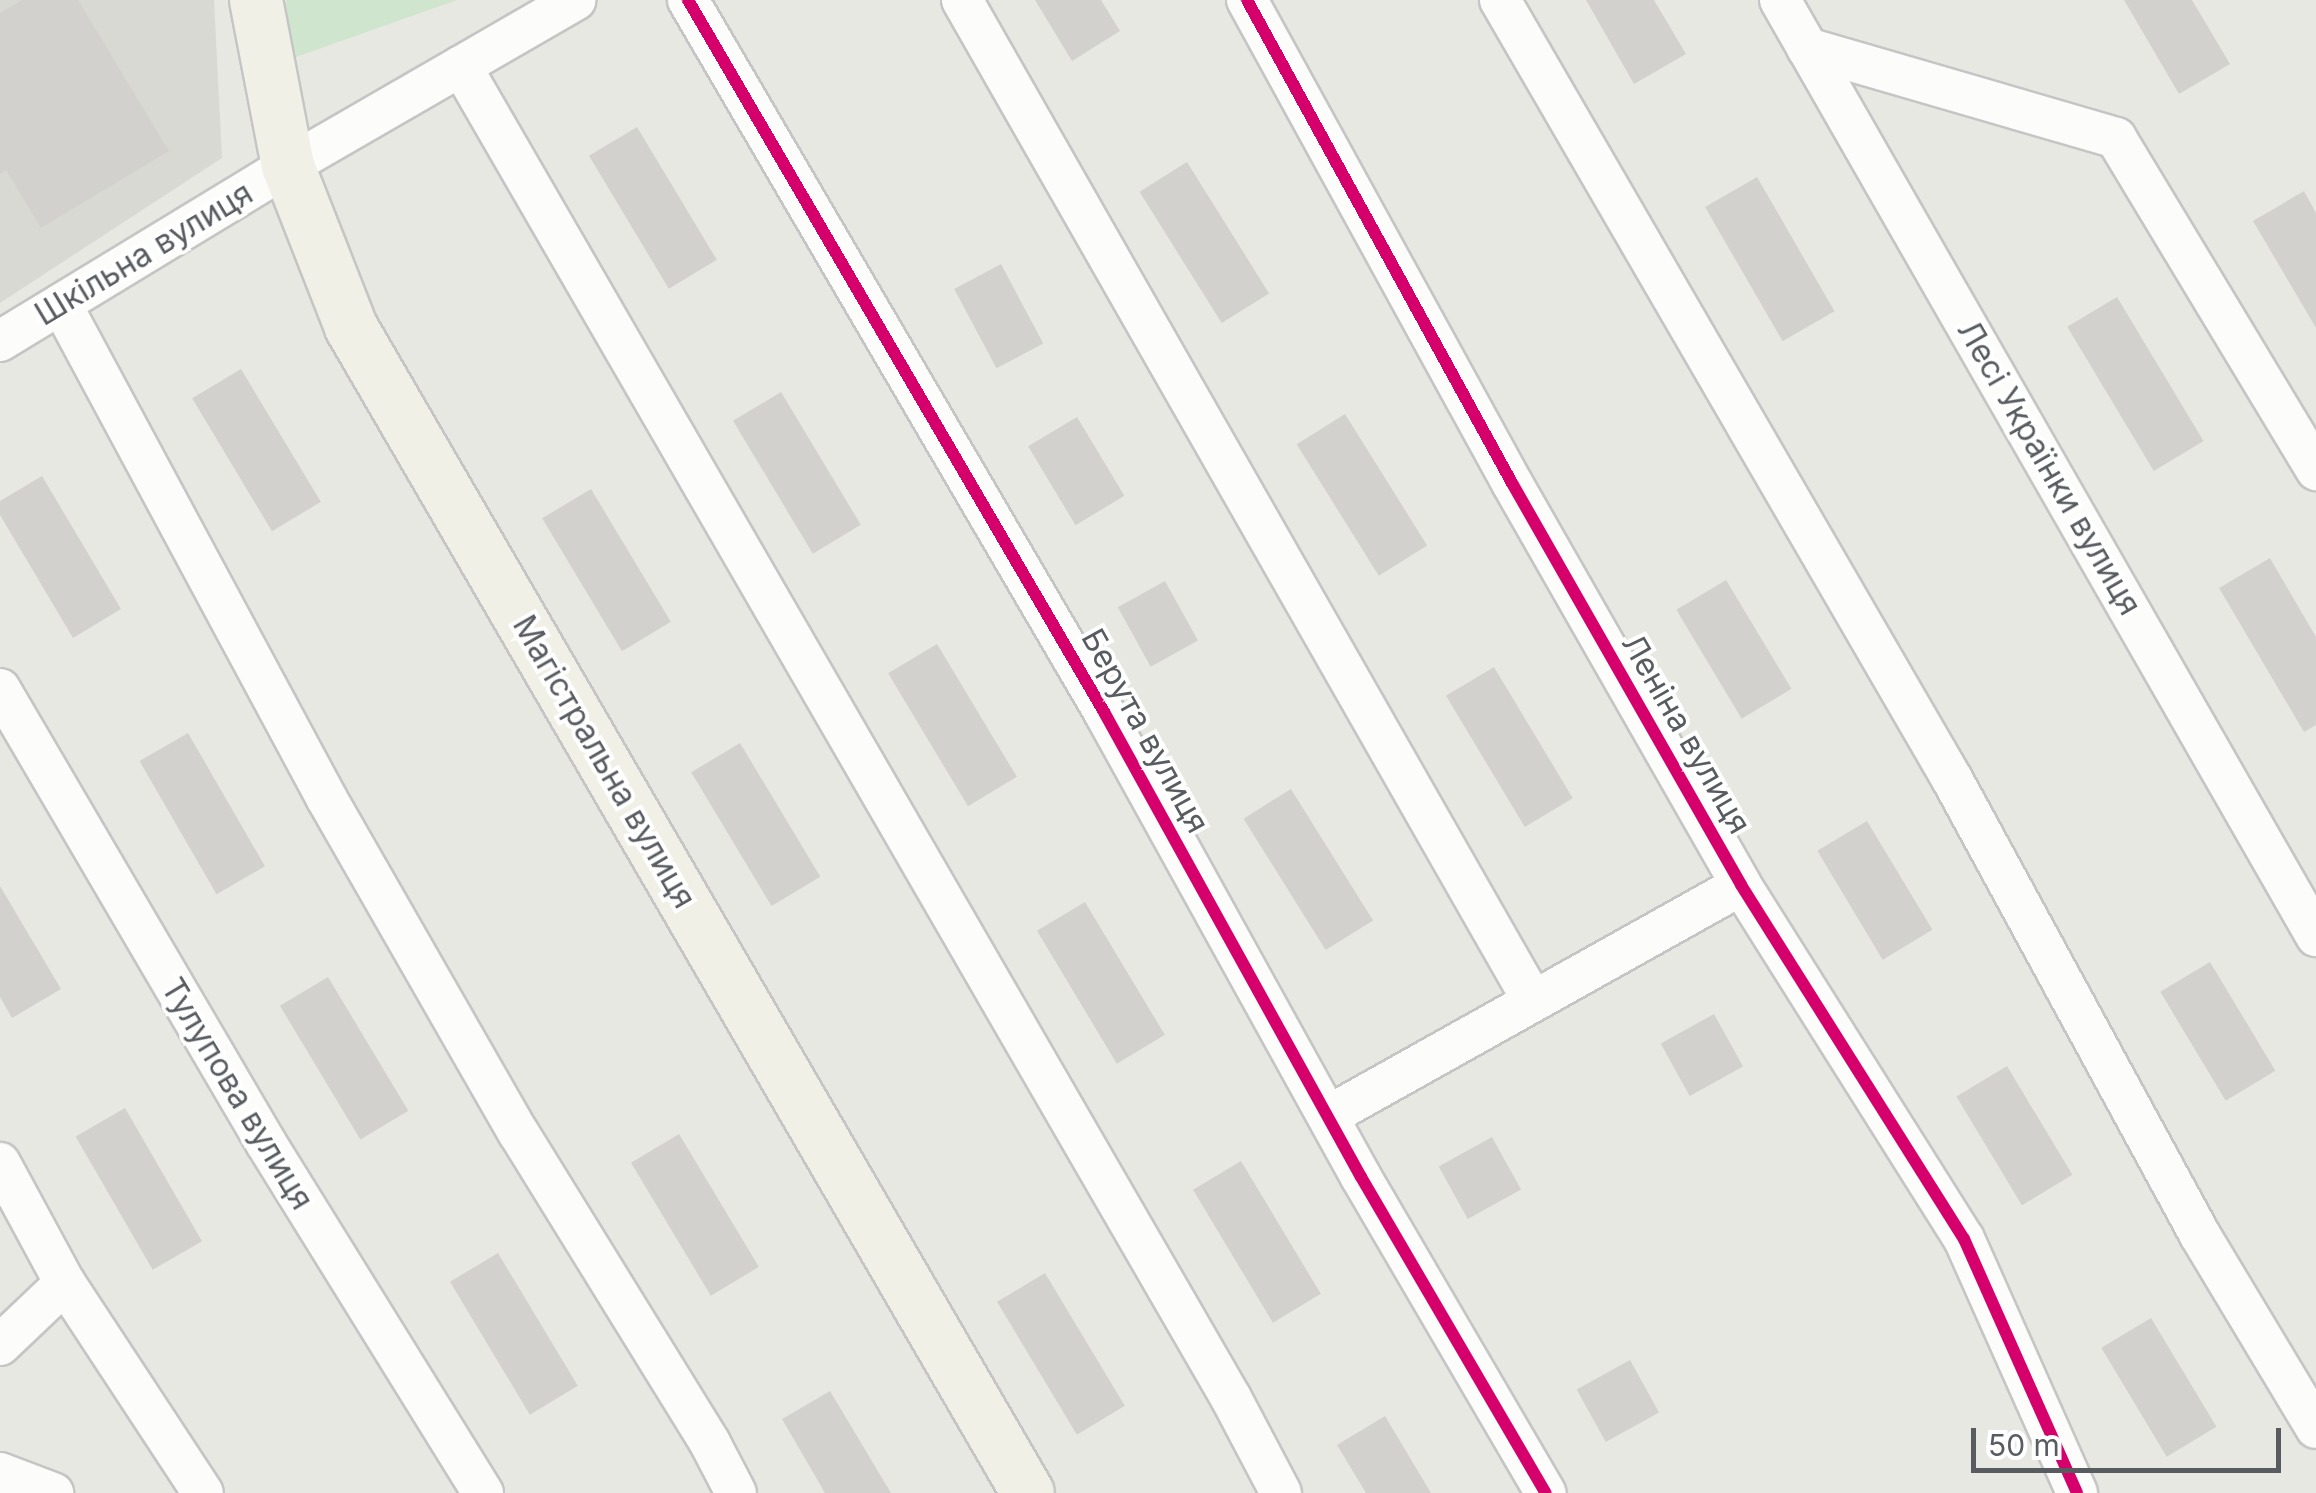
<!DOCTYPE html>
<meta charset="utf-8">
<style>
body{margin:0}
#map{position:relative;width:2316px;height:1493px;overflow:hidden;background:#e8e8e3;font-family:Inter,sans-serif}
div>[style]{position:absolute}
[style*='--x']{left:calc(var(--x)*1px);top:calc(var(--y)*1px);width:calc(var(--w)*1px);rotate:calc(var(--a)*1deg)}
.industrial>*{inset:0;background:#d9d9d4}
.green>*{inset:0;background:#d0e5ce}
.building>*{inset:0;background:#d2d1ce;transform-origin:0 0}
.roads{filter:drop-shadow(2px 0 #c5c5c5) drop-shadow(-2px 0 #c5c5c5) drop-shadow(0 2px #c5c5c5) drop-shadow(0 -2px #c5c5c5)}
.minor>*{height:40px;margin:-20px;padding:0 20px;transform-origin:20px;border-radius:20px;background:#fcfcfb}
.major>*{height:52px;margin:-26px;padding:0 26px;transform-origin:26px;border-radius:26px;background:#f0f0e6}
.cycleway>*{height:12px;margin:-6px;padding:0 6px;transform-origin:6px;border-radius:6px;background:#d6006c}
span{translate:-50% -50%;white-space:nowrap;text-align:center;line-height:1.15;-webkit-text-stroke:8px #fff;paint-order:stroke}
.street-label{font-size:32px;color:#585c60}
.scale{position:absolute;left:1971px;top:1428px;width:310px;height:45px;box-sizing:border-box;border:5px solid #585c60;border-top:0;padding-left:12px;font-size:30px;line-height:35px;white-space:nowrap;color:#585c60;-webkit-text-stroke:8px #fff;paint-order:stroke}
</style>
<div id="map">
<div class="industrial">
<i style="clip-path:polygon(0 0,214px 0,222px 158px,0 303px)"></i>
</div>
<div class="green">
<i style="clip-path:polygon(286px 0,457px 0,282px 62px)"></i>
</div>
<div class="building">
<i style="clip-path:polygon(22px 0,78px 0,169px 151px,41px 228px,6px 170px,0 174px,0 13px)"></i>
<i style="clip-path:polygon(1035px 0,1101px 0,1120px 31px,1072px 61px)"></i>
<i style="clip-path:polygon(1586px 0,1654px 0,1686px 54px,1634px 84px)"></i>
<i style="clip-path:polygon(2124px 0,2192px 0,2230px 64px,2179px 94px)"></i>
<i style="left:637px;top:127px;width:155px;height:56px;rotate:59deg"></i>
<i style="left:1187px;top:162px;width:155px;height:56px;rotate:58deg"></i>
<i style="left:1757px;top:177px;width:155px;height:60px;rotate:60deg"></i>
<i style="clip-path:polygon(2304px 191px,2316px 213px,2316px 328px,2253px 221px)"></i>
<i style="left:1001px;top:264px;width:90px;height:53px;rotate:62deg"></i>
<i style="left:2117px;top:297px;width:168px;height:58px;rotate:59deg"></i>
<i style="left:241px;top:369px;width:155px;height:57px;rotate:59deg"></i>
<i style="left:781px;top:392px;width:155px;height:56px;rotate:59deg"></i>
<i style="left:1345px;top:414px;width:155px;height:57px;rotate:58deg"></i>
<i style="left:1077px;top:417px;width:92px;height:57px;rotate:59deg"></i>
<i style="clip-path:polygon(42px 476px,121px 609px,73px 638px,0 515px,0 501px)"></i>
<i style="left:591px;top:489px;width:155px;height:57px;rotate:59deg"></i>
<i style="clip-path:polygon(2270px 558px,2316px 637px,2316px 725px,2304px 732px,2219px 588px)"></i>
<i style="left:1726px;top:580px;width:127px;height:58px;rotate:59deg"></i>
<i style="left:1165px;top:581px;width:68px;height:54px;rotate:61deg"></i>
<i style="left:937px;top:644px;width:155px;height:57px;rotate:59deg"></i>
<i style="left:1494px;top:667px;width:153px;height:56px;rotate:59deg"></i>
<i style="left:188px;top:733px;width:154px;height:56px;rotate:60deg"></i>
<i style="left:740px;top:743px;width:156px;height:57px;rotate:59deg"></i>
<i style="left:1291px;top:789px;width:155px;height:56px;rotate:58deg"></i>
<i style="left:1867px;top:821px;width:127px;height:58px;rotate:59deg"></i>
<i style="clip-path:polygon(0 886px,61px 989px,12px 1018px,0 997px)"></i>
<i style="left:1085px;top:902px;width:155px;height:56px;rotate:59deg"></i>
<i style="left:2210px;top:962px;width:127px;height:58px;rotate:59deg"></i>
<i style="left:328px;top:977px;width:156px;height:56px;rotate:59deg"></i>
<i style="left:1714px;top:1014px;width:60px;height:61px;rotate:61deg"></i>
<i style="left:2007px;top:1066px;width:127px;height:59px;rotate:59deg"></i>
<i style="left:125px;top:1108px;width:154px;height:57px;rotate:60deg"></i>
<i style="left:679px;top:1134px;width:155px;height:56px;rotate:59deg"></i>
<i style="left:1492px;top:1137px;width:60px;height:61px;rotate:61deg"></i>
<i style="left:1241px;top:1161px;width:155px;height:56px;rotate:59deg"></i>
<i style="left:498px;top:1253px;width:155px;height:56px;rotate:59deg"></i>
<i style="left:1045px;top:1273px;width:155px;height:56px;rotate:59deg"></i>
<i style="left:2151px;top:1318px;width:127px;height:58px;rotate:59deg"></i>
<i style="left:1630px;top:1360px;width:60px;height:61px;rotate:61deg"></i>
<i style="clip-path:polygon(830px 1391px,891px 1493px,825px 1493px,782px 1419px)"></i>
<i style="clip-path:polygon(1385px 1416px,1431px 1493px,1366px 1493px,1337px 1445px)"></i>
</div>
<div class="roads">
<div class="minor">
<i style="--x:688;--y:0;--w:825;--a:59.7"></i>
<i style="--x:1104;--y:712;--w:531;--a:61.07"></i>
<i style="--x:1361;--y:1177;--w:366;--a:59.7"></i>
<i style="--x:962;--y:0;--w:1152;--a:60.3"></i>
<i style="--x:1247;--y:0;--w:551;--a:61.25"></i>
<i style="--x:1512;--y:483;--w:463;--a:60.3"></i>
<i style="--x:1741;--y:885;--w:418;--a:57.8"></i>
<i style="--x:1964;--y:1239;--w:278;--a:66"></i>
<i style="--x:1500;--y:0;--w:901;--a:59.88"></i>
<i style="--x:1952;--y:779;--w:519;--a:61.46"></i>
<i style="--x:2200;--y:1235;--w:225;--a:59"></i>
<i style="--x:1780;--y:0;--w:1079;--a:60.2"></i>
<i style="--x:1807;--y:48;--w:322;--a:16.2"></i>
<i style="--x:2116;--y:138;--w:388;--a:58.9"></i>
<i style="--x:461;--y:66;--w:1539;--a:59.97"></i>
<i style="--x:1231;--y:1398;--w:107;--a:62.2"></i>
<i style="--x:61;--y:304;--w:562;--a:61.75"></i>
<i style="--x:327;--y:799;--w:384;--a:60.2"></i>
<i style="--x:518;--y:1132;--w:365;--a:58.3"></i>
<i style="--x:710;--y:1443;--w:56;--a:62.5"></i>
<i style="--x:0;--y:341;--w:337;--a:-31.3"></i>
<i style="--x:288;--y:166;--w:332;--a:-30"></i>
<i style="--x:0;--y:689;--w:526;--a:59.63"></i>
<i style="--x:266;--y:1143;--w:412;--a:58.2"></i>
<i style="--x:1328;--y:1116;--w:473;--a:-29.2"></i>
<i style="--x:0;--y:1163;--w:136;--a:61.6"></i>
<i style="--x:65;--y:1283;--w:251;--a:56.7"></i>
<i style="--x:0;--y:1345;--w:90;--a:-43.6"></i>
<i style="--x:0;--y:1473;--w:57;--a:20.7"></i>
</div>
<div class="major">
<i style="--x:256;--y:0;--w:169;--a:79.1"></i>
<i style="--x:288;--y:166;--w:173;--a:68.6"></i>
<i style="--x:351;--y:327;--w:1348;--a:59.86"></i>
</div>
</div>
<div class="cycleway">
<i style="--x:688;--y:0;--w:825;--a:59.7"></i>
<i style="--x:1104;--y:712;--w:531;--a:61.07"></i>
<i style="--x:1361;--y:1177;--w:366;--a:59.7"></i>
<i style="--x:1247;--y:0;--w:551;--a:61.25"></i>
<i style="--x:1512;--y:483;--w:463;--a:60.3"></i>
<i style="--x:1741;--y:885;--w:418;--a:57.8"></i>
<i style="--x:1964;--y:1239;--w:278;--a:66"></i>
</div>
<div class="street-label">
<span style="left:144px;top:254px;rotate:-31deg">Шкільна вулиця</span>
<span style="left:2049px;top:468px;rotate:60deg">Лесі Українки вулиця</span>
<span style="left:1145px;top:731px;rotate:61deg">Берута вулиця</span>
<span style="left:1686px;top:734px;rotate:60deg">Леніна вулиця</span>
<span style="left:604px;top:762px;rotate:60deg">Магістральна вулиця</span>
<span style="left:237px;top:1094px;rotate:59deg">Тулупова вулиця</span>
</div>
<div class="scale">50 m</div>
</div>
